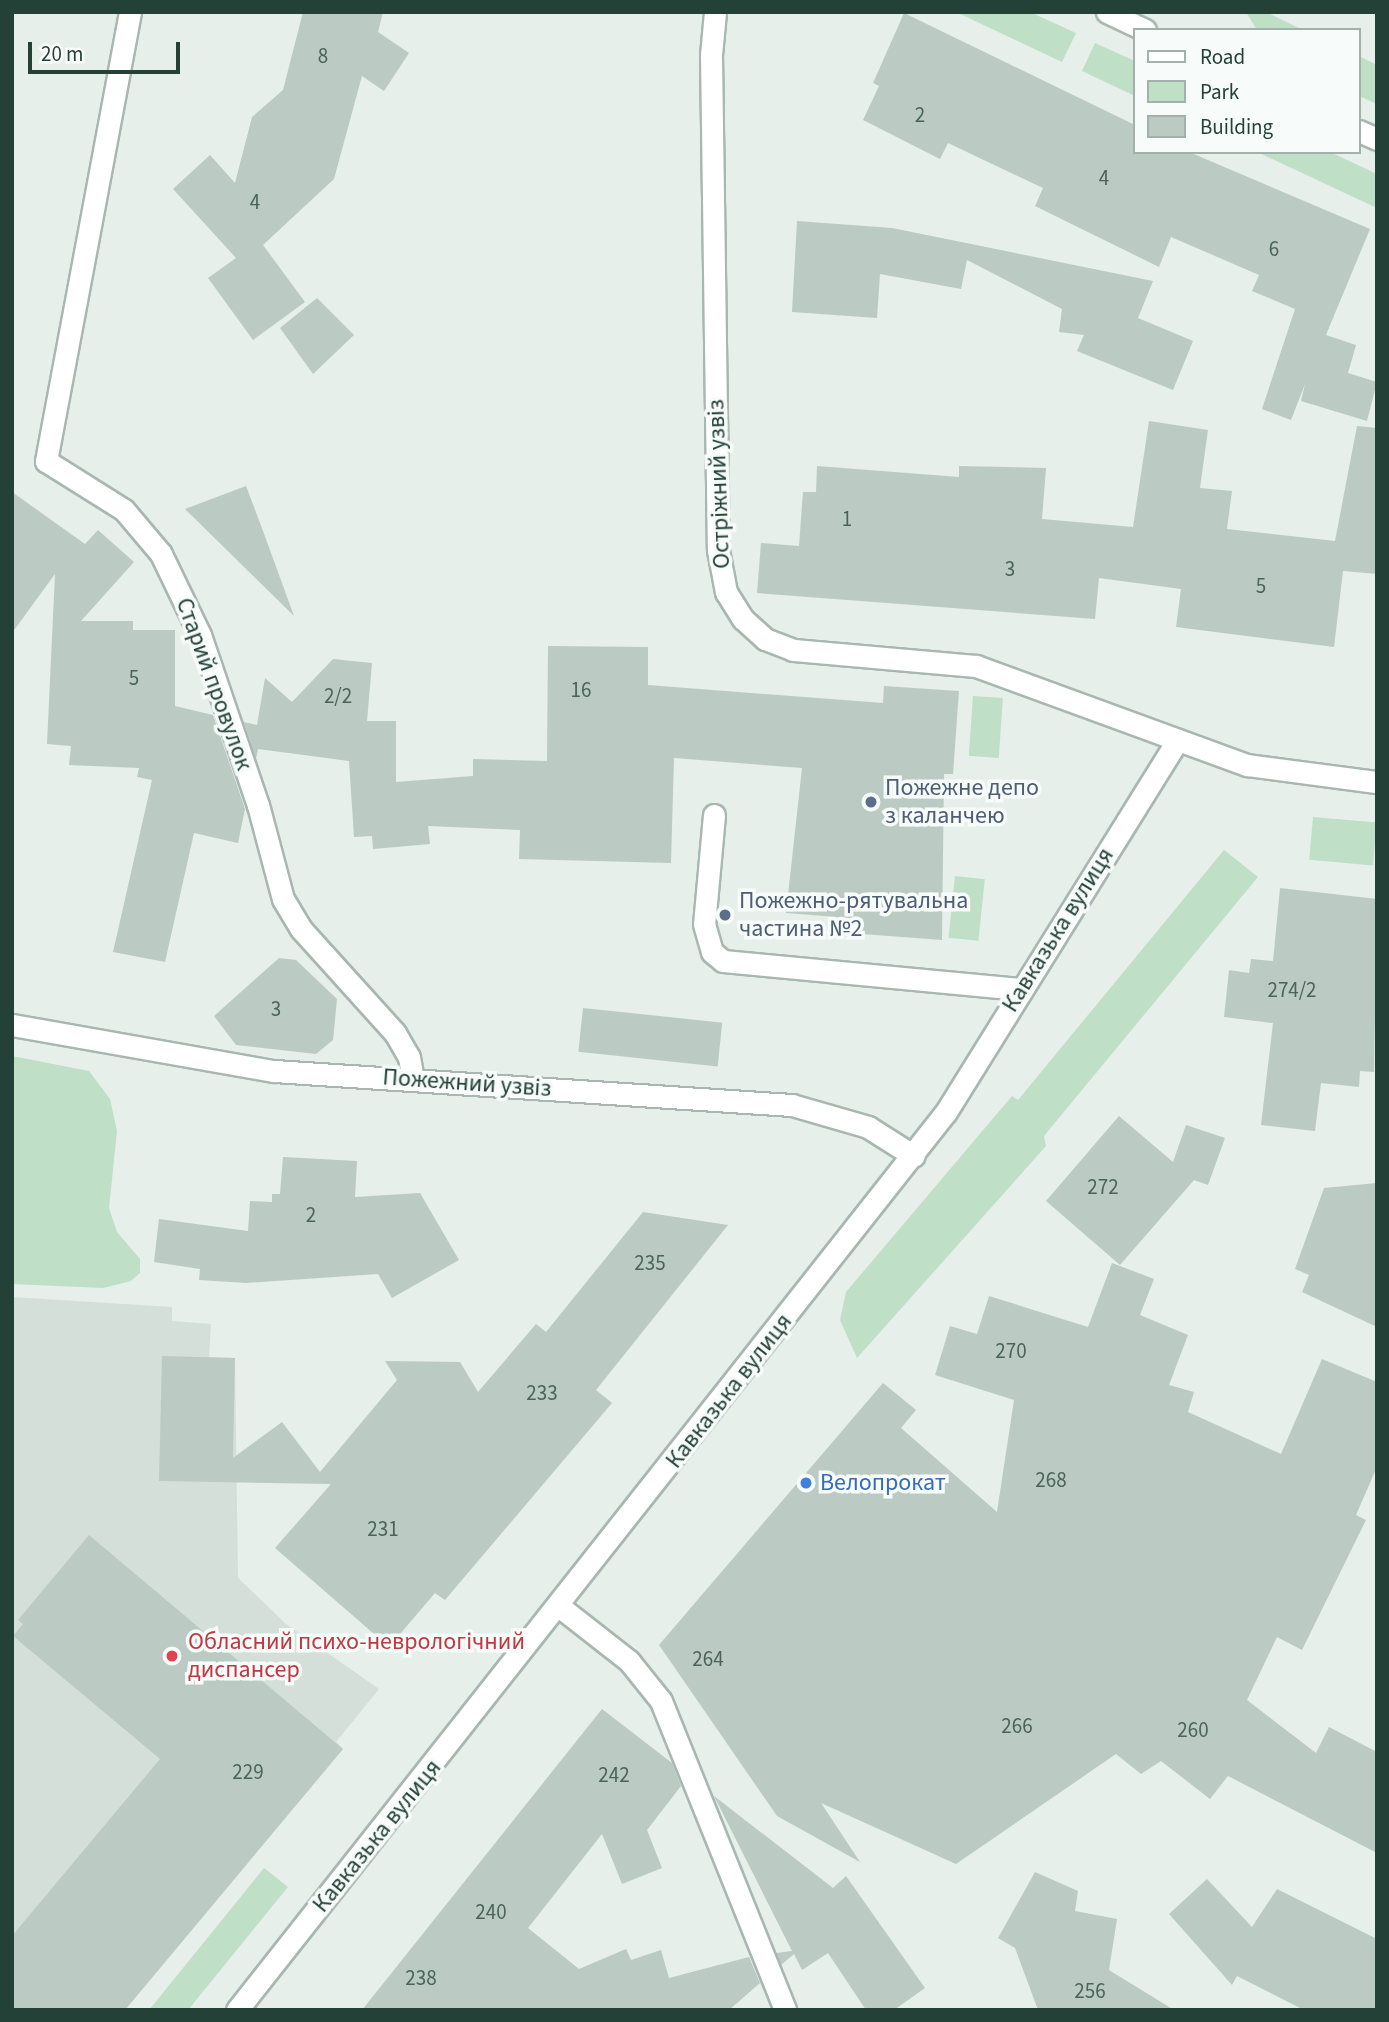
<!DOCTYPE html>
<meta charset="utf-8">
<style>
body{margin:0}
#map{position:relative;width:1389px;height:2022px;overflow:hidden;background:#e6efea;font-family:"Source Sans 3",sans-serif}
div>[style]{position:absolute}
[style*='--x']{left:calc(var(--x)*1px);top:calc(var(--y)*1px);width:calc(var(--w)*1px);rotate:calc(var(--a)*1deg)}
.built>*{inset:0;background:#d4dfd9}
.green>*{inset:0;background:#bfdfc6;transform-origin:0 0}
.building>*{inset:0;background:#bbcac3;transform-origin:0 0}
.roads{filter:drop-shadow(2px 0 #a8b7b1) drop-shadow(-2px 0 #a8b7b1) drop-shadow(0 2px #a8b7b1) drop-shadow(0 -2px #a8b7b1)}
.minor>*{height:21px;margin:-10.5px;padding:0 10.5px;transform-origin:10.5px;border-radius:10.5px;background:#fff}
.dots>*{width:19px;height:19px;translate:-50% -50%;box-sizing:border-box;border:4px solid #f7fbf9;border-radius:50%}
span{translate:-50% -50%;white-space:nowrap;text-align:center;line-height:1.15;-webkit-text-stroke:7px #f7fbf9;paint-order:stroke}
.number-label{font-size:21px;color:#4a635b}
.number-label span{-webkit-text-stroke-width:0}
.street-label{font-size:24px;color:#244138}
.service-label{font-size:24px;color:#4e5e75}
.left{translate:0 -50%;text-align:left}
.shop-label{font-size:24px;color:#366cbe}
.health-label{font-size:24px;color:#be3a42}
.frame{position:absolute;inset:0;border:14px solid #244138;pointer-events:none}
.legend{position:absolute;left:1133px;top:28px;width:228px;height:126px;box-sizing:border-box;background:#f7fbf9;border:2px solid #a3b1ac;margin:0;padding:9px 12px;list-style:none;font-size:21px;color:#244138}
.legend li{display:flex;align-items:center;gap:14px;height:35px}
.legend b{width:35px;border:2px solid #a3b1ac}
.scale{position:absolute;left:28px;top:42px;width:152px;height:32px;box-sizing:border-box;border:4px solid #244138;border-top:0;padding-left:9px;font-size:21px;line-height:24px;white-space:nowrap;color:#244138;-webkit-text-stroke:5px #f7fbf9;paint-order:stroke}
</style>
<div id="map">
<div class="built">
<i style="clip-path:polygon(12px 1297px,172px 1307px,172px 1321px,211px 1324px,209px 1357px,235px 1358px,238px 1578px,286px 1624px,379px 1689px,336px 1742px,343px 1749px,125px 2010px,12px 2010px)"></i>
</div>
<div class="green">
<i style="clip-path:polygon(956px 12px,1030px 12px,1076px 33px,1062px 62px)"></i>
<i style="clip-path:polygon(1246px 12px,1266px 12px,1303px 30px,1257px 30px)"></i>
<i style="clip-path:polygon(1095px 43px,1135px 61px,1135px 96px,1082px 71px)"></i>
<i style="clip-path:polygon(1359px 56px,1377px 65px,1377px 104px,1359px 96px)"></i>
<i style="clip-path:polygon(1257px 152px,1330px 152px,1377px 174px,1377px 208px)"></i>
<i style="left:973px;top:696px;width:30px;height:60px;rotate:4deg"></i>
<i style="left:1313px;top:817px;width:64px;height:43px;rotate:5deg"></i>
<i style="clip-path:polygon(1224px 850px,1258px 877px,1044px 1136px,1046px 1146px,857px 1358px,840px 1320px,846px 1292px,1012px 1096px,1018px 1100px)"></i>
<i style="left:955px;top:876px;width:30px;height:62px;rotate:6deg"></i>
<i style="clip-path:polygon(12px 1056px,89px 1071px,110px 1099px,117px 1131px,109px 1208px,117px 1232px,140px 1259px,140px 1273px,131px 1281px,103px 1288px,12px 1284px)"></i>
<i style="clip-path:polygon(264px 1868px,288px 1887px,188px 2010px,149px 2010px)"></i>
</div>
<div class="building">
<i style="clip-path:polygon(303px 12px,383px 12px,378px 32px,409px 53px,384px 91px,362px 76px,334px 179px,263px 245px,305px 302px,253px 340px,208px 278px,236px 258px,173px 189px,210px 155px,235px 183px,252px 117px,283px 90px)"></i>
<i style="clip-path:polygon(904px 13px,1135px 125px,1135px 152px,1189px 152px,1370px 229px,1326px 335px,1356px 345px,1348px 373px,1377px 382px,1367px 421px,1301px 401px,1305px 384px,1291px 420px,1262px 409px,1295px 309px,1252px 291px,1259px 275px,1171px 237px,1159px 267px,1035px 206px,1043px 188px,948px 143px,940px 159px,863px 120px,879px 86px,873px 83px)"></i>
<i style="clip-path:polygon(797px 221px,892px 228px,1153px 281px,1138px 318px,1193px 341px,1173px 390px,1077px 351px,1084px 335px,1059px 332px,1062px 309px,967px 260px,961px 289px,880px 274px,877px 318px,792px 312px)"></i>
<i style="clip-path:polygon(317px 298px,354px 335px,313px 374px,280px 328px)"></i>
<i style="clip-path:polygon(1149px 421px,1208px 430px,1200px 488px,1232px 491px,1227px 529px,1335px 541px,1357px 426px,1377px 428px,1377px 574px,1343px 571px,1334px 647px,1176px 627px,1181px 589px,1099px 578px,1095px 619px,757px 593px,761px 543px,799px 546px,803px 492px,816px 492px,817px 466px,959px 477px,959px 466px,1046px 468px,1042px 519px,1133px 527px)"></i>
<i style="clip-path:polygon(246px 486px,263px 531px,294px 616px,185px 509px)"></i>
<i style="clip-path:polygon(12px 492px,85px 544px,98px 530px,134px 562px,81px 621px,133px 621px,133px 630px,175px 630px,175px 706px,213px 715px,245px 809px,238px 843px,194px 833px,165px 962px,113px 952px,152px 780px,137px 777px,139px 768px,69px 765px,71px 746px,47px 744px,55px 574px,12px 633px)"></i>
<i style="clip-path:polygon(548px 646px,648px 647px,648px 685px,883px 703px,884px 686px,959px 691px,953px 774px,944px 774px,942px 940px,862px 934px,863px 919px,786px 913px,802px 768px,674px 758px,671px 863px,519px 859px,520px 830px,428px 826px,430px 844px,373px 849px,372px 836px,354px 837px,349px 761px,258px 749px,256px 759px,244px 722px,257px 725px,265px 678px,292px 702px,333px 659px,372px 663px,367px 721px,396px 721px,396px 782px,473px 776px,473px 759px,547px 761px)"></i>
<i style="clip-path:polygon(1280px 888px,1377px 899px,1374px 1072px,1360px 1071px,1359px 1087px,1321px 1083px,1315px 1131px,1261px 1125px,1273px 1023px,1224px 1017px,1229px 970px,1249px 973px,1251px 959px,1273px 961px)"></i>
<i style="clip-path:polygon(279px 958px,296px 960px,337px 999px,333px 1040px,316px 1054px,236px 1045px,214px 1016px)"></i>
<i style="left:583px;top:1008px;width:140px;height:44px;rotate:6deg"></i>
<i style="clip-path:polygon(1119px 1116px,1173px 1162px,1186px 1125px,1225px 1138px,1208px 1185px,1194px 1180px,1120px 1265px,1046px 1201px)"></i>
<i style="clip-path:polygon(283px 1157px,357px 1161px,355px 1197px,420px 1193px,459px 1260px,392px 1298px,378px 1274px,246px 1283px,199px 1280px,200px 1269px,154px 1262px,159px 1219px,248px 1231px,250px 1201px,272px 1202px,272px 1194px,280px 1194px)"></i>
<i style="clip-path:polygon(1377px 1183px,1377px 1327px,1302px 1292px,1309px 1275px,1295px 1269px,1324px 1188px)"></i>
<i style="clip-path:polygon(643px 1212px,728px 1225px,596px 1390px,612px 1403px,445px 1600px,435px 1593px,389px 1647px,275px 1548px,331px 1484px,159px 1481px,162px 1356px,235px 1358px,233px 1458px,282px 1422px,320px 1472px,397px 1380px,385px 1361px,460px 1362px,478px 1392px,536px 1324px,546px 1332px)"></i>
<i style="clip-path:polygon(1112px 1263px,1154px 1279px,1140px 1315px,1188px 1335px,1169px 1385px,1194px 1392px,1188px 1412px,1281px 1454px,1322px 1359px,1377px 1382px,1377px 1467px,1356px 1515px,1366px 1520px,1302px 1650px,1277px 1637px,1247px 1700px,1316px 1753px,1329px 1727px,1377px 1752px,1377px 1853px,1228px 1776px,1210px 1799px,1161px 1761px,1141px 1774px,1116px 1754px,956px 1864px,821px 1803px,860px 1862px,777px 1816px,659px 1645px,883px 1383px,916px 1410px,901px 1428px,997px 1512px,1014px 1400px,935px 1375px,950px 1326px,977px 1334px,989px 1296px,1088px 1327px)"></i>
<i style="clip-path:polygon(89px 1535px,343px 1749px,125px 2010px,12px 2010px,12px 1936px,160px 1759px,13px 1636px,23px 1624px,18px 1620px)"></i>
<i style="clip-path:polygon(602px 1709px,672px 1763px,681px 1786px,647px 1830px,662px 1868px,622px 1884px,602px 1834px,528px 1928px,579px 1969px,626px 1949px,631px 1960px,661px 1950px,669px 1978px,749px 1957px,760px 1983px,729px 2010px,362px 2010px)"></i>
<i style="clip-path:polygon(714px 1796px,833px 1888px,846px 1876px,925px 1988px,894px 2010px,866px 2010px,828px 1953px,802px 1970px,794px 1954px,781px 1965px,776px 1953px,792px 1951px)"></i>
<i style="clip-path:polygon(1035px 1872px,1078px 1891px,1075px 1911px,1117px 1919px,1109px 1970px,1174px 2010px,1038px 2010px,1015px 1948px,998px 1938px)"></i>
<i style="clip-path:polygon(1207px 1879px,1252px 1927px,1277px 1889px,1377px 1939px,1377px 2010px,1304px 2010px,1237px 1976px,1232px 1985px,1169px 1914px)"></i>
</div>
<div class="roads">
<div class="minor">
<i style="--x:130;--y:12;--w:457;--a:100.6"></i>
<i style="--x:46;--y:461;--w:92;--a:32.1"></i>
<i style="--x:124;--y:510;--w:57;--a:49.9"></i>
<i style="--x:161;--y:554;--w:90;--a:64.3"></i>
<i style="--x:200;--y:635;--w:180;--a:71.2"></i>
<i style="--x:258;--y:805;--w:97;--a:75.1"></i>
<i style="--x:283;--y:899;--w:35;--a:59"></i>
<i style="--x:301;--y:929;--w:140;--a:47.9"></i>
<i style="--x:395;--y:1033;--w:28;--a:60"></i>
<i style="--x:409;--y:1057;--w:22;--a:80"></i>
<i style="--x:715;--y:12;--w:43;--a:95.3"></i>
<i style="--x:711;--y:55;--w:495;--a:89.2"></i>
<i style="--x:718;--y:550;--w:43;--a:79.2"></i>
<i style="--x:726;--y:592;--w:32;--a:58"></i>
<i style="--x:743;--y:619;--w:30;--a:42"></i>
<i style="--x:765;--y:639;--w:30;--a:21"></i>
<i style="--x:793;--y:650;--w:184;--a:5"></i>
<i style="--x:976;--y:666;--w:289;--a:20.1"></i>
<i style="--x:1247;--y:765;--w:131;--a:7.5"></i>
<i style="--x:1107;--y:12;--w:42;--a:25.3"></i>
<i style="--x:1359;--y:131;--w:20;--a:24"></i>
<i style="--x:714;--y:815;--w:109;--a:95.2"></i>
<i style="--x:704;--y:924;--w:29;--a:74"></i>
<i style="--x:712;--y:952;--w:14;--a:39"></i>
<i style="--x:723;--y:961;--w:298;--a:5.4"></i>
<i style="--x:12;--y:1025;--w:266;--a:10"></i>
<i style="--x:274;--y:1071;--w:519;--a:3.76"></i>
<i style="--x:792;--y:1105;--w:79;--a:16.1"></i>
<i style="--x:868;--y:1127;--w:54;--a:32.2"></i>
<i style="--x:560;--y:1607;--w:88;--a:38"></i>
<i style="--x:629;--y:1661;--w:51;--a:51.3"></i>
<i style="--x:661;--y:1701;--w:333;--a:68.1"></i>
<i style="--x:237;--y:2010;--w:1144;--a:-51.71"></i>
<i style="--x:946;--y:1112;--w:437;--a:-58.1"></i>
</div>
</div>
<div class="dots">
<i style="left:871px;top:802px;background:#5c6f8a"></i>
<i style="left:725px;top:915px;background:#5c6f8a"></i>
<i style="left:806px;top:1483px;background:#3f7fe0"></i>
<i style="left:172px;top:1656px;background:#e0444e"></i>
</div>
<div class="number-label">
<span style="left:323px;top:56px">8</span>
<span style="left:920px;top:115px">2</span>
<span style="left:1104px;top:178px">4</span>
<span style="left:255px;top:202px">4</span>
<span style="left:1274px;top:249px">6</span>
<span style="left:847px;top:519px">1</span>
<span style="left:1010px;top:569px">3</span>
<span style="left:1261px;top:586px">5</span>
<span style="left:134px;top:678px">5</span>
<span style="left:581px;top:690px">16</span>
<span style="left:338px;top:696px">2/2</span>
<span style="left:1292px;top:990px">274/2</span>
<span style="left:276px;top:1009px">3</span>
<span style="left:1103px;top:1187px">272</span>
<span style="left:311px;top:1215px">2</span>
<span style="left:650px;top:1263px">235</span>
<span style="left:1011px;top:1351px">270</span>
<span style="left:542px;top:1393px">233</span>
<span style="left:1051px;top:1480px">268</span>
<span style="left:383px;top:1529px">231</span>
<span style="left:708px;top:1659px">264</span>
<span style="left:1017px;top:1726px">266</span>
<span style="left:1193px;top:1730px">260</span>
<span style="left:248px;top:1772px">229</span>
<span style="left:614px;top:1775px">242</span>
<span style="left:491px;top:1912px">240</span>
<span style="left:421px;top:1978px">238</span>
<span style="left:1090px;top:1991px">256</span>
</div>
<div class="street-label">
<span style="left:719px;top:484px;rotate:-92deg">Остріжний узвіз</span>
<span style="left:214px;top:684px;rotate:70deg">Старий провулок</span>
<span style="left:1058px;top:930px;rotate:-58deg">Кавказька вулиця</span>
<span style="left:467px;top:1083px;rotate:4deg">Пожежний узвіз</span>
<span style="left:729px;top:1391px;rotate:-52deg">Кавказька вулиця</span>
<span style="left:377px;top:1836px;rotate:-51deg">Кавказька вулиця</span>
</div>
<div class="service-label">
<span class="left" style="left:885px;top:802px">Пожежне депо<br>з каланчею</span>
<span class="left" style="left:739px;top:915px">Пожежно-рятувальна<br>частина №2</span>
</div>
<div class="shop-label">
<span class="left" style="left:820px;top:1483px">Велопрокат</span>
</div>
<div class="health-label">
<span class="left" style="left:188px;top:1656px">Обласний психо-неврологічний<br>диспансер</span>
</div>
<div class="frame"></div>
<ul class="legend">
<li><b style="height:9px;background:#fff"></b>Road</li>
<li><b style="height:19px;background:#bfdfc6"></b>Park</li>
<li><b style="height:19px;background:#bbcac3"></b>Building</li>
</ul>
<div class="scale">20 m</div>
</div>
